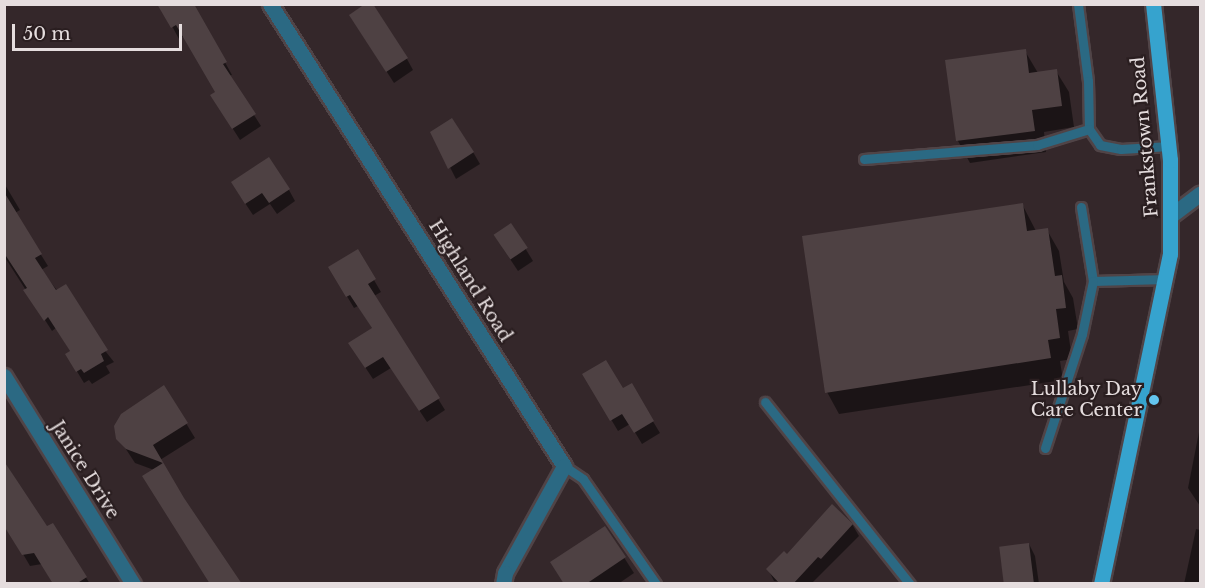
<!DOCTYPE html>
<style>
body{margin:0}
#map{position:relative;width:1205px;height:588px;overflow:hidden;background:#34272a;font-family:"Libre Baskerville",serif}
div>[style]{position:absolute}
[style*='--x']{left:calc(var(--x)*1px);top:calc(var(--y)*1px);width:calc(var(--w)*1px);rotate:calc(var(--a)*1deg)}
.shadow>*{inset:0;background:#0007}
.building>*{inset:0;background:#4e4143;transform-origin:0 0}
.roads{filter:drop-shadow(2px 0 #504447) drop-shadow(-2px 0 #504447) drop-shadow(0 2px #504447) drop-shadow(0 -2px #504447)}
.lane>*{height:9px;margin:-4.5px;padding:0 4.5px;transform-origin:4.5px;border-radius:4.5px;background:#2b6983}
.street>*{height:15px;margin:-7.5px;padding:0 7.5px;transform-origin:7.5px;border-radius:7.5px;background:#2b6983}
.primary>*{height:15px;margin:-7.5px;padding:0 7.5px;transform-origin:7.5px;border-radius:7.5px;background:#36a3ce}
.dots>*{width:16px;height:16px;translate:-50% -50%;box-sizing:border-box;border:3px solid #2a1e20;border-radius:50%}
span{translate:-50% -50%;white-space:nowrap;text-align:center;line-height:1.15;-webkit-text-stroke:4.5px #2a1e20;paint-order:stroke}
.street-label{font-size:18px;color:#e5ddde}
.poi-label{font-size:18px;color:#e5ddde}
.right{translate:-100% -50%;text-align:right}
.frame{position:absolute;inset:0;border:6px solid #e5ddde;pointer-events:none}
.scale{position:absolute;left:12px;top:24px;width:170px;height:27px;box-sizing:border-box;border:3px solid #e5ddde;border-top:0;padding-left:8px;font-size:18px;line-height:21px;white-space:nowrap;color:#e5ddde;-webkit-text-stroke:4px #2a1e20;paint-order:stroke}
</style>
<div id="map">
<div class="shadow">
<i style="clip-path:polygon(160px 4px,193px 4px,232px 75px,229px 76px,261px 126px,240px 140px,219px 107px,217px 93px,184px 36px,179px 39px)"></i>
<i style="clip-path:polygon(358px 27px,407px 59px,413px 70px,394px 83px)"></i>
<i style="clip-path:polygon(1025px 51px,1038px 73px,1056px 71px,1069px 92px,1074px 127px,1044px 132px,1046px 152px,970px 163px,958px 141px,947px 62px)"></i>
<i style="clip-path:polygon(432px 132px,473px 152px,480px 164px,456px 179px)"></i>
<i style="clip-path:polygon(4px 183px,20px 210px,15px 213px,48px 266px,41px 270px,114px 362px,106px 366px,110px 373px,92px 384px,89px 380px,84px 383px,67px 355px,71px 352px,56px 328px,52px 331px,4px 256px)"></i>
<i style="clip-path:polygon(289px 190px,295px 201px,277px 214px,270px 204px,253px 215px,239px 194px)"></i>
<i style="clip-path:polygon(1022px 204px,1036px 231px,1047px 230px,1059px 251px,1064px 282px,1073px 298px,1078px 329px,1068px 331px,1072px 359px,1060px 361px,1063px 380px,839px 414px,827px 392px)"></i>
<i style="clip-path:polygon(511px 225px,533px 261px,518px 271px,502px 247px)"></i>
<i style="clip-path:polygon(357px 251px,381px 292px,374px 296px,445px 410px,427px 422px,391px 368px,373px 379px,357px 355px,373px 329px,358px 306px,354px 308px,330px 268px)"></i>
<i style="clip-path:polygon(584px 374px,622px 390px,631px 385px,660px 433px,642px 444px,630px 424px,618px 431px)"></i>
<i style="clip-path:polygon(164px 387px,195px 438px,160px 460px,183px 500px,154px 470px,135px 463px,116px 434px)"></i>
<i style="clip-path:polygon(1200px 427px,1200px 506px,1188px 488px)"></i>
<i style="clip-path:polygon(4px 461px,46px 528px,74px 558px,90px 584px,53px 584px,42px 564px,30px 566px,12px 535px,4px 508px)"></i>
<i style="clip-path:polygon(852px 524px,859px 536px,811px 584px,774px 581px,768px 569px)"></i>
<i style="clip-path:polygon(605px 528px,634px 573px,618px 584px,564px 584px)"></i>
<i style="clip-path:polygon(1196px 529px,1200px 530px,1200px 584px,1184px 584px)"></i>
<i style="clip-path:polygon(1029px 544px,1035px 556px,1039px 584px,1004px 584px)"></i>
</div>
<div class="building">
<i style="clip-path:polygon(157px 4px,194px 4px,227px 62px,223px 64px,256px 114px,232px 129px,210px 95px,215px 92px,176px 25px,171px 28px)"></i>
<i style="clip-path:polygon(365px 4px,373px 4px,408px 58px,386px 72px,349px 15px)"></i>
<i style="clip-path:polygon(1026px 49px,1029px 73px,1057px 69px,1062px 106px,1032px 110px,1035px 131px,956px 141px,945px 60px)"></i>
<i style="clip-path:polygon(452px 118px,474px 152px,448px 169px,430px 132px)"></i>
<i style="clip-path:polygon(269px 157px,290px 189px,269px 203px,262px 193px,245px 204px,231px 182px)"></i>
<i style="clip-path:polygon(4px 192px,42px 254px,35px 258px,56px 290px,66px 284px,108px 350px,101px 354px,104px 361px,84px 373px,81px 369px,76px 372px,65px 354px,70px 351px,48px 317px,44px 321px,23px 290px,27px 288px,4px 253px)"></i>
<i style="clip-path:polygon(1023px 203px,1027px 231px,1048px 228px,1055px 276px,1062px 275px,1066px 308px,1056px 309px,1060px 338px,1048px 340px,1051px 358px,825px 393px,802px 236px)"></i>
<i style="left:511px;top:223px;width:30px;height:21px;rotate:56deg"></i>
<i style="clip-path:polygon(358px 249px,376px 279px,368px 284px,440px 398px,419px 411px,383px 357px,365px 368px,348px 343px,372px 328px,350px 295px,346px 297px,328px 267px)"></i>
<i style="clip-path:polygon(606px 360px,623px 388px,632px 383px,654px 421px,634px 433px,622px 414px,610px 421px,582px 374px)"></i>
<i style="clip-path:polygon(164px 385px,188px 423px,153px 445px,184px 498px,242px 584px,210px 584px,142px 476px,163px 463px,126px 449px,116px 439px,114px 426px,121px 414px)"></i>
<i style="clip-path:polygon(4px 461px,47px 526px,53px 523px,87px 577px,76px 584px,53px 584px,34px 553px,22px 555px,4px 526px)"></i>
<i style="clip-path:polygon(832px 504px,853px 524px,821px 559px,818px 557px,793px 584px,780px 584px,766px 569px,784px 551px,787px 554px)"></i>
<i style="clip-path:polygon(605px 526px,626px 557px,586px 584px,564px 584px,550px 562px)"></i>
<i style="left:1029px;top:543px;width:41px;height:30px;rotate:83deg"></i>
</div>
<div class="roads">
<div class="lane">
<i style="--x:1078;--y:4;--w:78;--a:82.6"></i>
<i style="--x:1088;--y:81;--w:48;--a:88.8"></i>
<i style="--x:1089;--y:129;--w:19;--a:55"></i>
<i style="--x:1100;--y:145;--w:21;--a:11"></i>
<i style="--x:1121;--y:149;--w:48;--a:-3.6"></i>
<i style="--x:864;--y:159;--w:174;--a:-4.6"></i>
<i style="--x:1037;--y:145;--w:54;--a:-17.1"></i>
<i style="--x:1081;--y:207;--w:75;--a:80.8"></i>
<i style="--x:1093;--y:281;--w:73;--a:-1.6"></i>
<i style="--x:765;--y:402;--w:233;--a:51.5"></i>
<i style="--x:1045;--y:448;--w:120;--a:-72"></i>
<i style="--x:1082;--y:334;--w:54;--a:-78.3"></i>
<i style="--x:564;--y:466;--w:23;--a:34"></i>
<i style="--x:583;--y:479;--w:128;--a:55.2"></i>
</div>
<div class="street">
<i style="--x:270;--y:4;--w:548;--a:57.53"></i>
<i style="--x:564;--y:466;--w:122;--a:118.9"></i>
<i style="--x:505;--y:573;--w:11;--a:100"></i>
<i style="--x:1173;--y:214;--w:34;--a:-37"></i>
<i style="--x:4;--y:376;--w:245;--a:58.2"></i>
</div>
<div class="primary">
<i style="--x:1101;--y:584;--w:337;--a:-78.2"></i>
<i style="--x:1170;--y:254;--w:94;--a:-90"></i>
<i style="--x:1170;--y:160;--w:157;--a:-96.2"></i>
</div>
</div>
<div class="dots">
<i style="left:1154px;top:400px;background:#64c5ee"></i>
</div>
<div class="street-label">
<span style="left:1145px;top:137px;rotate:-95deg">Frankstown Road</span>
<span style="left:470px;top:281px;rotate:58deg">Highland Road</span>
<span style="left:85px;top:470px;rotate:58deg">Janice Drive</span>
</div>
<div class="poi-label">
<span class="right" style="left:1142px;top:400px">Lullaby Day<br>Care Center</span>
</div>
<div class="frame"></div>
<div class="scale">50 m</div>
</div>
